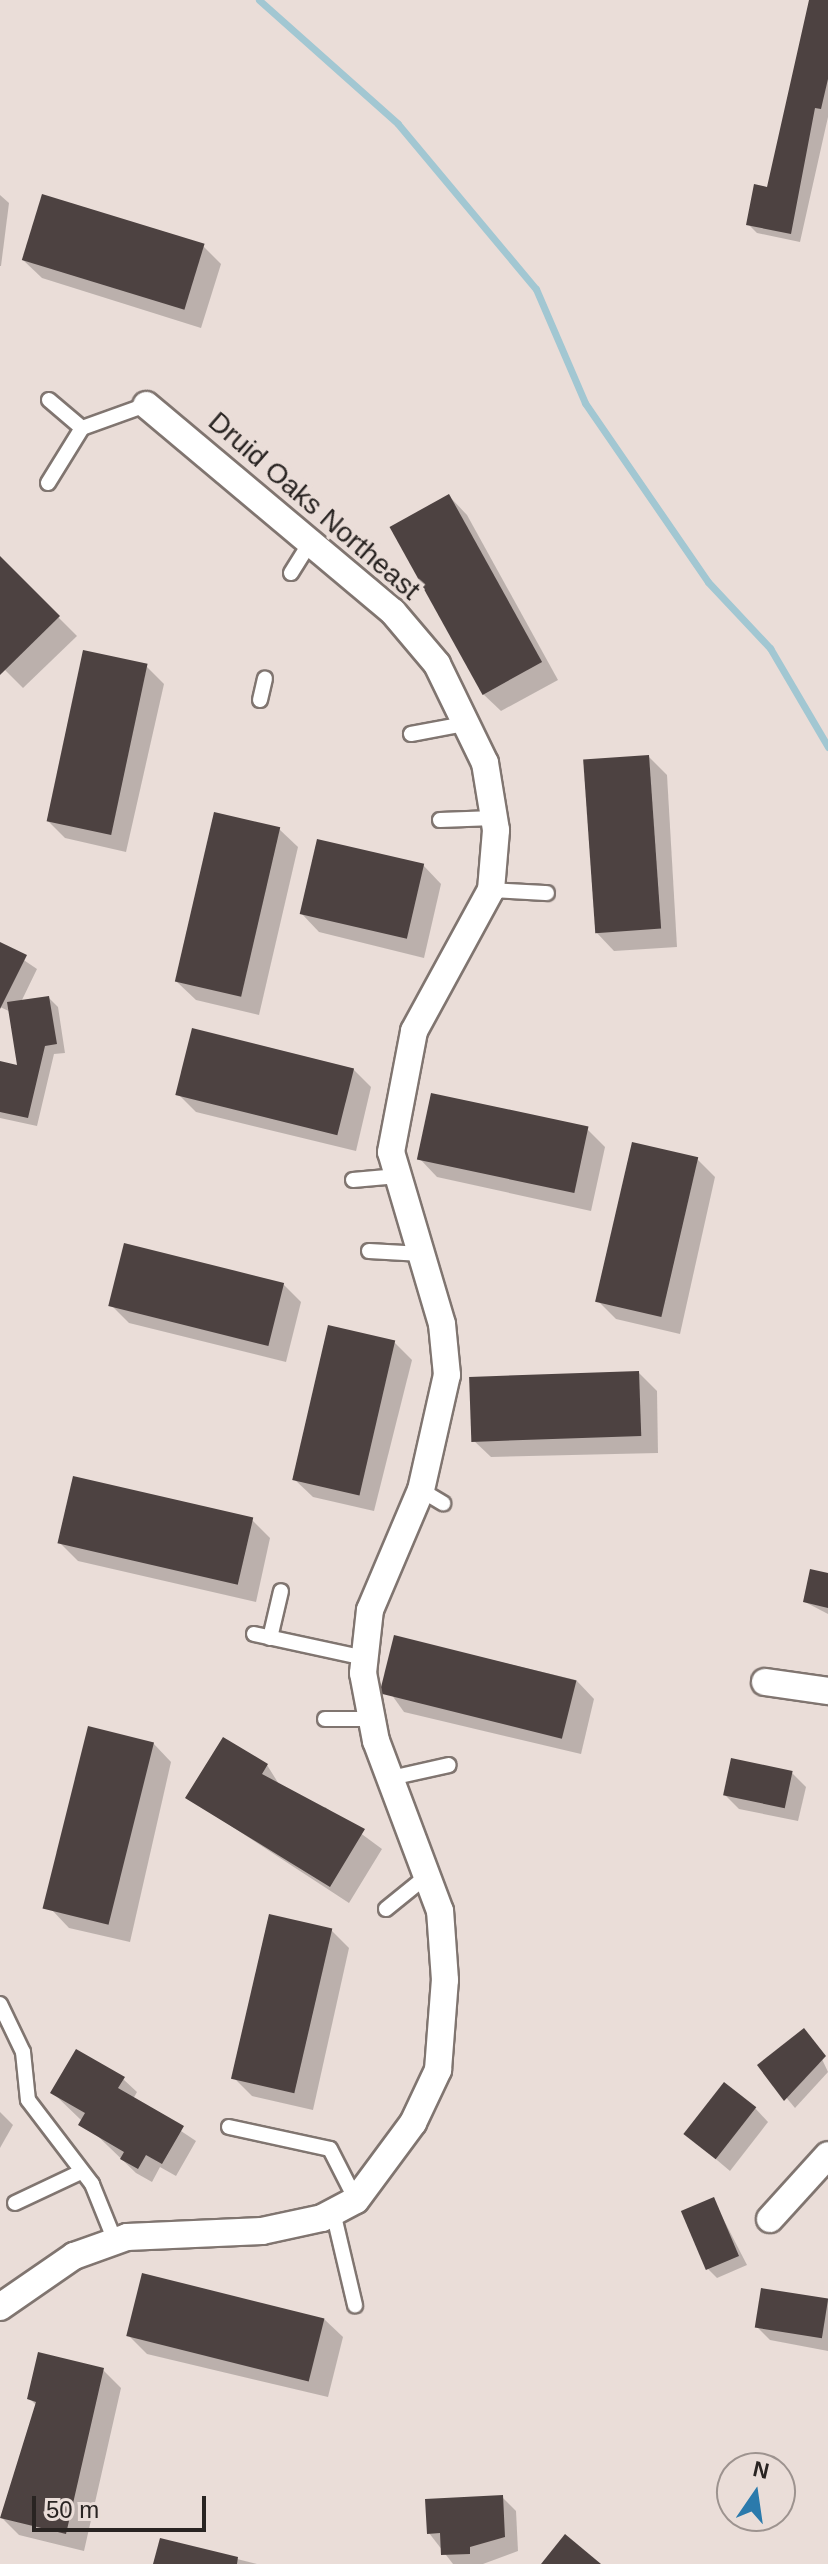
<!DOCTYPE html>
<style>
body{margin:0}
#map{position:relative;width:828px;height:2564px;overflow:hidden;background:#eaddd8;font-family:Arial,sans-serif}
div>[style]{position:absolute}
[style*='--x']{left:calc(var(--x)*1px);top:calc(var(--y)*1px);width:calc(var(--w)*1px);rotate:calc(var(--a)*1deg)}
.shadow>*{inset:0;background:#0003}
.stream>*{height:7px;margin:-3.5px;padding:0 3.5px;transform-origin:3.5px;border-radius:3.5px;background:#a2c7d2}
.building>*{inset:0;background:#4d4241;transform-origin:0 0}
.roads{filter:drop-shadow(2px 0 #807570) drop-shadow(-2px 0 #807570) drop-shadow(0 2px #807570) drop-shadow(0 -2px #807570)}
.service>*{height:14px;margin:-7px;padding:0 7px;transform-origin:7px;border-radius:7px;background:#fff}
.minor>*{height:26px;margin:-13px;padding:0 13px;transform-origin:13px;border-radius:13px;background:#fff}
span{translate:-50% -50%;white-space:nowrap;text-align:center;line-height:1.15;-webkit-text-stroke:8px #eaddd8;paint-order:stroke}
.street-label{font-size:28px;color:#292422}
.north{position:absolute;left:716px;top:2452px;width:80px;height:80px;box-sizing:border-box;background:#eaddd8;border:2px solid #9d938f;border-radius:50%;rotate:13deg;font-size:22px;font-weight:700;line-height:32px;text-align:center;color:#292422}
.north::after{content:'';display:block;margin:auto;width:28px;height:36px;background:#2b7aac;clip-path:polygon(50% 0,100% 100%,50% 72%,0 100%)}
.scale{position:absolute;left:32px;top:2496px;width:174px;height:36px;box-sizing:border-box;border:4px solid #292422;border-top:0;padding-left:10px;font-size:24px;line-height:28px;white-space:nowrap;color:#292422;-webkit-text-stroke:6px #eaddd8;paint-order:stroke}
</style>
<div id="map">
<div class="shadow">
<i style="clip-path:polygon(811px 0,828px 0,828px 117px,800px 242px,757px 233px,748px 224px,768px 189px)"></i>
<i style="clip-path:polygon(0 195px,9px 203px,1px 266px,0 266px)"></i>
<i style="clip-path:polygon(203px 246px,221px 264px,201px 328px,42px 278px,23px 260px)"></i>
<i style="clip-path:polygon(449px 496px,467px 515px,558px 680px,501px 711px,482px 693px)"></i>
<i style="clip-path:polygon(0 559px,77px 636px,23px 688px,0 665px)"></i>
<i style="clip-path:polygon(146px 666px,164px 684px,126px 852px,65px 838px,47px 820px)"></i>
<i style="clip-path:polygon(649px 757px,667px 775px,677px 947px,614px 951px,596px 932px)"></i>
<i style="clip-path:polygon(279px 829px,298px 847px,259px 1015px,196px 1000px,177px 982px)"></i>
<i style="clip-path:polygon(423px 865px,441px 884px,424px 958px,319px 932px,301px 913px)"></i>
<i style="clip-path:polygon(0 944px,37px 969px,21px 1002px,49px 998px,58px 1007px,65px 1053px,54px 1054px,37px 1126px,0 1118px,0 1074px,19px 1068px,11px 1012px,0 1007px)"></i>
<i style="clip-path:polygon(353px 1069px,371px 1087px,356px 1151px,196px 1112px,178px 1094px)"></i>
<i style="clip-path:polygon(587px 1129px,605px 1147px,591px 1211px,437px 1177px,419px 1158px)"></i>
<i style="clip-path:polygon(697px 1159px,715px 1177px,680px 1334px,616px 1319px,598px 1301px)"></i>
<i style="clip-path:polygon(283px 1284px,301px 1302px,286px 1362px,129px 1323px,111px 1305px)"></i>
<i style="clip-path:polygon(394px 1342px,412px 1360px,374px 1511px,313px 1497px,294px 1479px)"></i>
<i style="clip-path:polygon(639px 1373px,657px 1391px,658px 1453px,491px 1457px,472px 1439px)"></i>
<i style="clip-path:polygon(252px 1520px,270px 1538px,256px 1602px,78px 1561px,60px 1543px)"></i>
<i style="clip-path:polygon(828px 1575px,828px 1614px,805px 1602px)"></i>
<i style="clip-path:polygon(395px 1637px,576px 1680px,594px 1699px,581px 1754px,404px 1712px,384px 1684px)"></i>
<i style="clip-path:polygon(153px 1743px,171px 1762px,130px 1942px,69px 1928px,51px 1909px)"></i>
<i style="clip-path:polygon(267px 1765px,282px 1789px,321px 1812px,325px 1807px,382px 1849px,349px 1903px,188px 1798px)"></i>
<i style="clip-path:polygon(792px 1773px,806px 1787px,798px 1821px,739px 1809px,725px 1795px)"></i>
<i style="clip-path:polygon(331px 1930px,349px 1948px,313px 2110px,252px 2096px,234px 2078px)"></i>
<i style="clip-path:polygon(813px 2040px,828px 2072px,795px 2108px,759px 2065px)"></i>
<i style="clip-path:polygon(123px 2079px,137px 2092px,133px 2099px,196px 2141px,176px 2176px,160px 2167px,152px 2182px,136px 2173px,53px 2093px)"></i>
<i style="clip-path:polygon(755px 2108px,768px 2122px,730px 2171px,686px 2134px)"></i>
<i style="clip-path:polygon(0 2112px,13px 2125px,0 2148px)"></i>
<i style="clip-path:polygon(713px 2199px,747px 2265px,717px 2278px,708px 2269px)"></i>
<i style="clip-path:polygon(763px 2290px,828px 2301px,828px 2351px,770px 2340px,756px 2326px)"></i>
<i style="clip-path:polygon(324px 2319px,343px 2337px,328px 2397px,147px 2354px,129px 2336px)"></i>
<i style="clip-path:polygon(103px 2370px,121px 2388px,84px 2551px,19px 2535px,1px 2517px,37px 2406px,29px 2398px)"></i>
<i style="clip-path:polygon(502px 2497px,516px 2511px,518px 2551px,483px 2564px,453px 2564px,429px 2533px)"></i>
<i style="clip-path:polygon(161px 2540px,257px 2564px,155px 2564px)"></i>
</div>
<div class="stream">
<i style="--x:259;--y:0;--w:186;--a:41.7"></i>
<i style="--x:398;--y:124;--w:215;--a:50.1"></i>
<i style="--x:536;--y:289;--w:124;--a:66.7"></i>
<i style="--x:585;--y:403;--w:217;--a:55.5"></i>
<i style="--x:708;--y:582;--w:91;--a:46.8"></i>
<i style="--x:770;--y:648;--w:115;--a:59.6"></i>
</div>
<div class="building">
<i style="clip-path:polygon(809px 0,828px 0,828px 79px,821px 109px,815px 108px,791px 234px,746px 225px,754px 184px,767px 187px)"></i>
<i style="left:42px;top:194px;width:170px;height:69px;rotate:17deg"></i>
<i style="left:449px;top:494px;width:192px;height:68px;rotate:61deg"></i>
<i style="clip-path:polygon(0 556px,60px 616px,0 675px)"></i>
<i style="left:83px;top:650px;width:66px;height:175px;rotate:12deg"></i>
<i style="left:649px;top:755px;width:174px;height:66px;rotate:86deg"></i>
<i style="left:214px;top:812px;width:68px;height:174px;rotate:13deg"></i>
<i style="left:317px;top:839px;width:110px;height:77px;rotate:13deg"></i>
<i style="clip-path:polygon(0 942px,27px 955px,0 1009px)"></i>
<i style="clip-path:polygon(49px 996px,57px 1044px,45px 1046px,28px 1118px,0 1112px,0 1061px,17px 1065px,7px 1002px)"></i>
<i style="left:192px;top:1028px;width:167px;height:69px;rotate:14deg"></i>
<i style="left:431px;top:1093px;width:161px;height:68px;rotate:12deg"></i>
<i style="left:632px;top:1142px;width:68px;height:164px;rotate:13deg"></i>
<i style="left:124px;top:1243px;width:165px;height:65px;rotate:14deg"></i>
<i style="left:328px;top:1325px;width:69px;height:159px;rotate:13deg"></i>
<i style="left:639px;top:1371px;width:65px;height:170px;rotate:88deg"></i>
<i style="left:73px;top:1476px;width:185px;height:69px;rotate:13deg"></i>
<i style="clip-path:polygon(810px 1569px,828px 1573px,828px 1608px,803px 1602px)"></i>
<i style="left:394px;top:1635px;width:188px;height:60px;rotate:14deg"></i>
<i style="left:88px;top:1726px;width:68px;height:188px;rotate:14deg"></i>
<i style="clip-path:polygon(223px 1737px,268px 1764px,262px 1774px,365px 1829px,330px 1887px,185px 1798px)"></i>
<i style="left:731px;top:1758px;width:63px;height:38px;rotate:12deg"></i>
<i style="left:269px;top:1914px;width:65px;height:169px;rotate:13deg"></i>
<i style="clip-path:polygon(804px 2028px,826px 2056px,784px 2101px,757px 2065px)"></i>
<i style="clip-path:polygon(76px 2049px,125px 2077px,118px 2088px,184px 2126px,162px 2164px,146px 2155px,138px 2169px,120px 2159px,124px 2152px,78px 2125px,85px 2113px,50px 2093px)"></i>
<i style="left:724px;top:2082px;width:41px;height:66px;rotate:38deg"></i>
<i style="left:714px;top:2197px;width:64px;height:36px;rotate:67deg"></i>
<i style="left:142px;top:2273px;width:188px;height:65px;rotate:14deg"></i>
<i style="left:761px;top:2288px;width:68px;height:40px;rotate:9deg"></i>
<i style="clip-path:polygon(38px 2352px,104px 2368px,66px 2534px,0 2518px,36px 2402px,27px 2399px)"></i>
<i style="clip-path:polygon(503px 2495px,505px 2537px,470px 2547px,470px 2554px,441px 2555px,440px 2533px,427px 2534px,425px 2499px)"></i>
<i style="clip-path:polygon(565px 2534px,601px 2564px,541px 2564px)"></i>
<i style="clip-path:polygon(160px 2538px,238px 2557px,237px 2564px,153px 2564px)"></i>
</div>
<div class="roads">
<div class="service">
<i style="--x:49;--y:400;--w:43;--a:40.3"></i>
<i style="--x:48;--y:483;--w:65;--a:-58.3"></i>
<i style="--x:82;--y:428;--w:68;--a:-19.8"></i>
<i style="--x:291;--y:573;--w:36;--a:-58"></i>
<i style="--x:260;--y:700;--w:22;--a:-77"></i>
<i style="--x:411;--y:734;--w:59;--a:-10.7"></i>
<i style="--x:440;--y:820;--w:54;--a:-2.1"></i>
<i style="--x:491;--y:890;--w:56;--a:3.1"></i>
<i style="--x:353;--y:1180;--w:45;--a:-5.1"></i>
<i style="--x:369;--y:1251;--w:53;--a:3.2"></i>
<i style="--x:421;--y:1490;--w:26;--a:31"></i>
<i style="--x:254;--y:1634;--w:114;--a:12.2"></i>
<i style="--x:270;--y:1638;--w:48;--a:-76.8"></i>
<i style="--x:325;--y:1719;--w:46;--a:0"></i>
<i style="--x:391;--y:1778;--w:59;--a:-12.6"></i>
<i style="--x:386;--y:1909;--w:54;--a:-39"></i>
<i style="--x:0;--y:2004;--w:53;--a:64.4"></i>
<i style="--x:23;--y:2052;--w:48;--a:84.1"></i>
<i style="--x:28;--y:2100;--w:106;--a:52.7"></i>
<i style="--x:92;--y:2184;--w:61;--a:68"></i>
<i style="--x:229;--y:2127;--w:103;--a:12.3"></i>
<i style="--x:330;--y:2149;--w:57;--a:63"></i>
<i style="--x:15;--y:2203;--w:73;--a:-25.2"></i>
<i style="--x:333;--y:2212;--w:96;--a:76.7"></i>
</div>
<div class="minor">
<i style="--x:765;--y:1682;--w:64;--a:8.1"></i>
<i style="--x:770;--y:2219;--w:86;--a:-47.8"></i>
<i style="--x:0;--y:2307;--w:90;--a:-34.6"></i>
<i style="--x:74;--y:2256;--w:56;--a:-19.7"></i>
<i style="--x:127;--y:2237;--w:135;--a:-2.5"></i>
<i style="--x:262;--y:2231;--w:61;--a:-12.2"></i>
<i style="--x:322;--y:2218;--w:38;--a:-28"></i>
<i style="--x:356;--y:2200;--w:96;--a:-53.5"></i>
<i style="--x:413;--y:2123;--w:59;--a:-64.7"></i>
<i style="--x:438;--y:2070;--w:90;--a:-85.6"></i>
<i style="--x:445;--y:1980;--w:69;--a:-94.1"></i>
<i style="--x:440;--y:1911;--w:182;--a:-110.6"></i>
<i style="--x:376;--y:1741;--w:69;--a:-100.8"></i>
<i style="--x:363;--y:1673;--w:63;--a:-83.7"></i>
<i style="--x:370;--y:1610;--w:130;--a:-67"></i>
<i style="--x:421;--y:1490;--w:118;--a:-77.3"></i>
<i style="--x:447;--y:1375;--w:51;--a:-95.6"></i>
<i style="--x:442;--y:1324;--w:179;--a:-106.5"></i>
<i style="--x:391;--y:1152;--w:123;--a:-79.2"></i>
<i style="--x:414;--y:1031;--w:161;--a:-61.4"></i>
<i style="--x:491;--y:890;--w:60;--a:-85.2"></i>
<i style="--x:496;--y:830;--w:68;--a:-99.3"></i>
<i style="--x:485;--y:763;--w:110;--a:-115.9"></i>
<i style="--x:437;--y:664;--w:68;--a:-130.2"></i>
<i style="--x:393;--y:612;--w:322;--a:-140"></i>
</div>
</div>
<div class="street-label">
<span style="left:314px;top:506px;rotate:41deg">Druid Oaks Northeast</span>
</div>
<div class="north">N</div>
<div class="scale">50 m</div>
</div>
